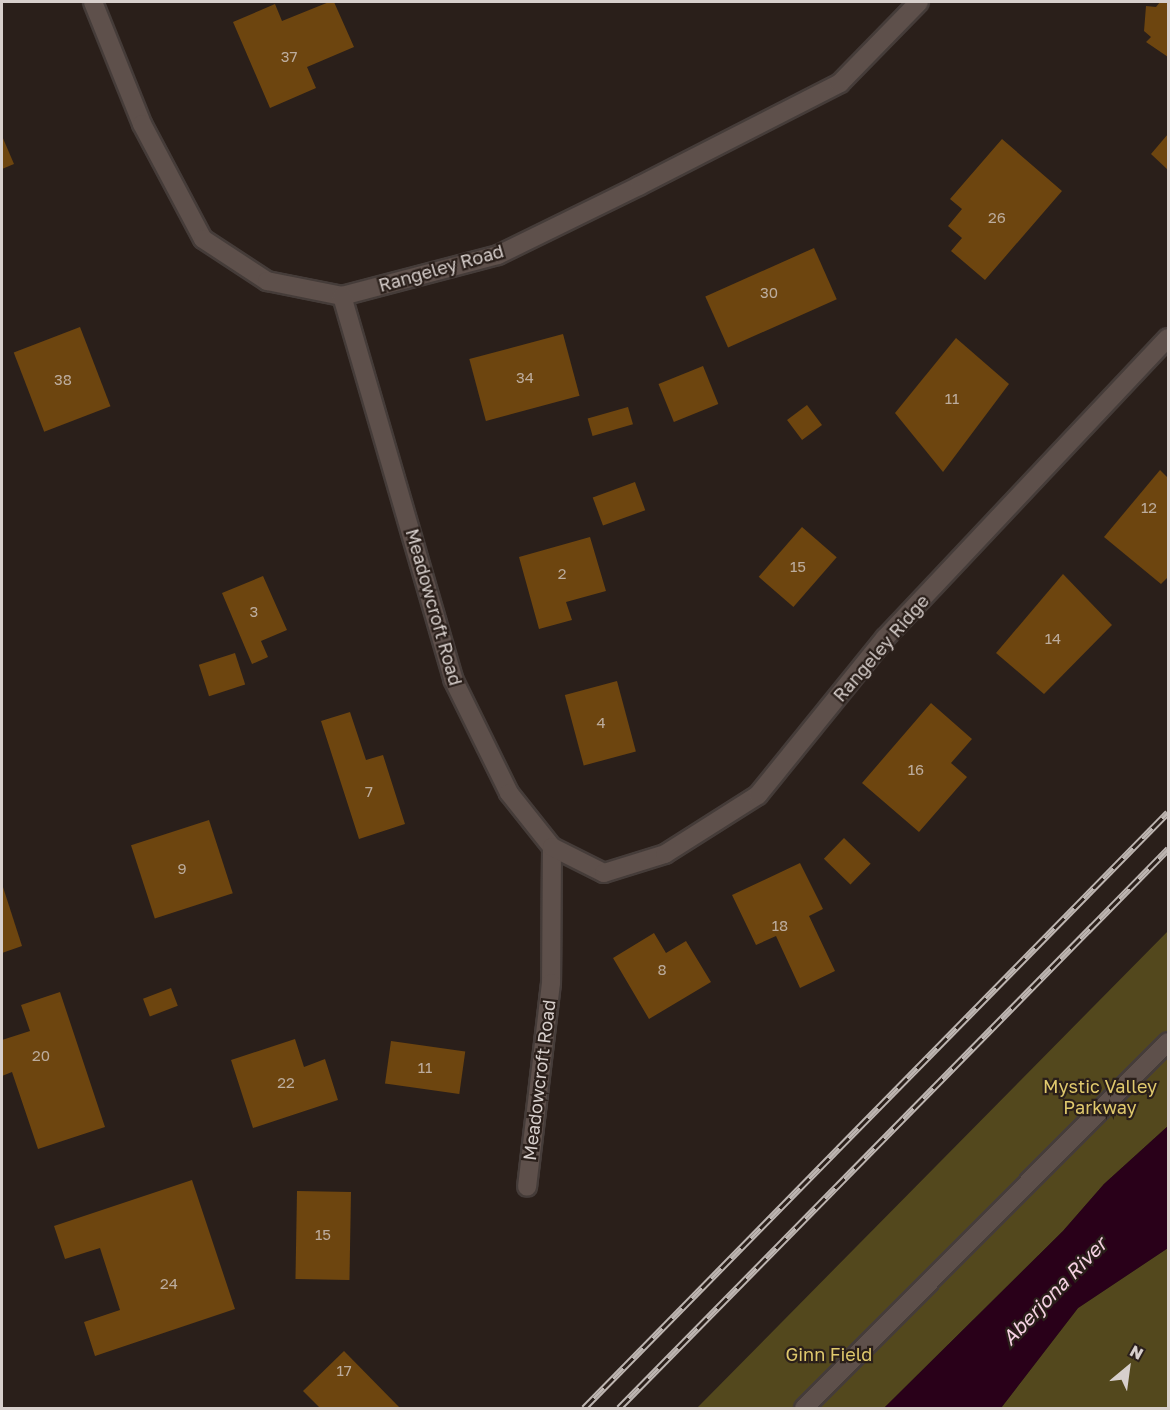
<!DOCTYPE html>
<style>
body{margin:0}
#map{position:relative;width:1170px;height:1410px;overflow:hidden;background:#2a1f1a;font-family:"Golos Text",sans-serif}
div>[style]{position:absolute}
[style*='--x']{left:calc(var(--x)*1px);top:calc(var(--y)*1px);width:calc(var(--w)*1px);rotate:calc(var(--a)*1deg)}
.green>*{inset:0;background:#53481d}
.water>*{inset:0;background:#290019}
.building>*{inset:0;background:#6d450f;transform-origin:0 0}
.roads{filter:drop-shadow(2px 0 #453c39) drop-shadow(-2px 0 #453c39) drop-shadow(0 2px #453c39) drop-shadow(0 -2px #453c39)}
.lane>*{height:18px;margin:-9px;padding:0 9px;transform-origin:9px;border-radius:9px;background:#5e504b}
.street>*{height:18px;margin:-9px;padding:0 9px;transform-origin:9px;border-radius:9px;background:#5e504b}
.rail>*{height:7px;margin-top:-3.5px;transform-origin:0;background:repeating-linear-gradient(90deg,#2a1f1a 0 14px,#bdb5b1 0 28px);box-sizing:border-box;border-block:2px solid #bdb5b1}
span{translate:-50% -50%;white-space:nowrap;text-align:center;line-height:1.15;-webkit-text-stroke:4.5px #2a1f1a;paint-order:stroke}
.number-label{font-size:15px;color:#bcac9d}
.number-label span{-webkit-text-stroke-width:0}
.street-label{font-size:18px;color:#d7cfcc}
.park-label{font-size:18px;color:#e0c96d}
.water-label{font-size:20px;color:#f5d1e2;font-style:italic}
.frame{position:absolute;inset:0;border:3px solid #d7cfcc;pointer-events:none}
.north{position:absolute;left:1098px;top:1338px;width:60px;height:60px;-webkit-text-stroke:4px #2a1f1a;paint-order:stroke;rotate:29deg;font-size:16px;font-weight:700;line-height:24px;text-align:center;color:#d7cfcc}
.north::after{content:'';display:block;margin:auto;width:21px;height:27px;background:#d7cfcc;clip-path:polygon(50% 0,100% 100%,50% 72%,0 100%)}
</style>
<div id="map">
<div class="green">
<i style="clip-path:polygon(1168px 931px,1168px 1126px,1104px 1184px,1063px 1231px,884px 1408px,697px 1408px)"></i>
<i style="clip-path:polygon(1168px 1248px,1168px 1408px,1001px 1408px,1078px 1308px)"></i>
</div>
<div class="water">
<i style="clip-path:polygon(1168px 1126px,1168px 1248px,1078px 1308px,1001px 1408px,884px 1408px,1063px 1231px,1104px 1184px)"></i>
</div>
<div class="building">
<i style="clip-path:polygon(329px 2px,334px 2px,354px 47px,307px 67px,316px 88px,270px 108px,233px 22px,275px 4px,282px 21px)"></i>
<i style="clip-path:polygon(1160px 2px,1168px 2px,1168px 57px,1146px 42px,1151px 37px,1144px 31px,1146px 6px,1156px 7px)"></i>
<i style="clip-path:polygon(1168px 134px,1168px 170px,1151px 154px)"></i>
<i style="clip-path:polygon(2px 136px,14px 164px,2px 169px)"></i>
<i style="clip-path:polygon(1002px 139px,1062px 191px,985px 280px,951px 251px,962px 238px,948px 226px,962px 209px,950px 199px)"></i>
<i style="left:814px;top:248px;width:56px;height:119px;rotate:66deg"></i>
<i style="left:80px;top:327px;width:85px;height:71px;rotate:69deg"></i>
<i style="left:563px;top:334px;width:64px;height:97px;rotate:75deg"></i>
<i style="clip-path:polygon(956px 338px,1009px 384px,943px 472px,895px 413px)"></i>
<i style="left:703px;top:366px;width:41px;height:48px;rotate:68deg"></i>
<i style="left:807px;top:405px;width:25px;height:25px;rotate:53deg"></i>
<i style="left:628px;top:407px;width:18px;height:42px;rotate:74deg"></i>
<i style="clip-path:polygon(1160px 470px,1168px 478px,1168px 577px,1161px 584px,1104px 537px)"></i>
<i style="left:635px;top:482px;width:30px;height:45px;rotate:70deg"></i>
<i style="left:802px;top:527px;width:46px;height:66px;rotate:41deg"></i>
<i style="clip-path:polygon(590px 537px,606px 591px,566px 602px,572px 620px,539px 629px,519px 557px)"></i>
<i style="clip-path:polygon(1063px 574px,1112px 625px,1044px 694px,996px 653px)"></i>
<i style="clip-path:polygon(263px 576px,287px 630px,261px 641px,268px 657px,252px 664px,222px 593px)"></i>
<i style="left:235px;top:653px;width:33px;height:38px;rotate:72deg"></i>
<i style="left:617px;top:681px;width:73px;height:54px;rotate:75deg"></i>
<i style="clip-path:polygon(931px 703px,972px 739px,951px 763px,967px 777px,919px 832px,862px 783px)"></i>
<i style="clip-path:polygon(350px 712px,366px 760px,383px 755px,405px 824px,359px 839px,321px 721px)"></i>
<i style="left:209px;top:820px;width:77px;height:82px;rotate:72deg"></i>
<i style="left:844px;top:838px;width:37px;height:29px;rotate:44deg"></i>
<i style="clip-path:polygon(800px 863px,823px 909px,809px 916px,835px 971px,800px 988px,776px 936px,756px 945px,732px 895px)"></i>
<i style="clip-path:polygon(2px 884px,22px 946px,2px 953px)"></i>
<i style="clip-path:polygon(654px 933px,666px 953px,686px 941px,711px 982px,649px 1019px,613px 958px)"></i>
<i style="left:171px;top:988px;width:19px;height:30px;rotate:69deg"></i>
<i style="clip-path:polygon(60px 992px,105px 1127px,38px 1149px,12px 1072px,2px 1076px,2px 1040px,30px 1031px,21px 1005px)"></i>
<i style="clip-path:polygon(295px 1039px,304px 1067px,325px 1059px,338px 1100px,253px 1128px,231px 1060px)"></i>
<i style="left:391px;top:1041px;width:75px;height:43px;rotate:8deg"></i>
<i style="clip-path:polygon(192px 1180px,235px 1309px,95px 1356px,84px 1322px,120px 1310px,100px 1248px,65px 1259px,54px 1226px)"></i>
<i style="left:297px;top:1191px;width:54px;height:88px;rotate:1deg"></i>
<i style="clip-path:polygon(344px 1351px,400px 1408px,320px 1408px,303px 1391px)"></i>
</div>
<div class="roads">
<div class="lane">
<i style="--x:804;--y:1408;--w:516;--a:-45.16"></i>
</div>
<div class="street">
<i style="--x:93;--y:2;--w:131;--a:68.1"></i>
<i style="--x:142;--y:124;--w:130;--a:62.1"></i>
<i style="--x:203;--y:239;--w:77;--a:33.3"></i>
<i style="--x:267;--y:281;--w:76;--a:11.3"></i>
<i style="--x:342;--y:296;--w:161;--a:-14.7"></i>
<i style="--x:498;--y:255;--w:157;--a:-26.1"></i>
<i style="--x:639;--y:186;--w:226;--a:-27.1"></i>
<i style="--x:840;--y:83;--w:113;--a:-45.7"></i>
<i style="--x:342;--y:296;--w:399;--a:73.8"></i>
<i style="--x:453;--y:679;--w:127;--a:63.8"></i>
<i style="--x:509;--y:793;--w:69;--a:51.5"></i>
<i style="--x:552;--y:847;--w:136;--a:90.4"></i>
<i style="--x:551;--y:983;--w:205;--a:96.7"></i>
<i style="--x:552;--y:847;--w:58;--a:26.6"></i>
<i style="--x:604;--y:873;--w:64;--a:-17.3"></i>
<i style="--x:665;--y:854;--w:110;--a:-32.4"></i>
<i style="--x:758;--y:795;--w:202;--a:-51"></i>
<i style="--x:885;--y:638;--w:412;--a:-46.7"></i>
</div>
</div>
<div class="rail">
<i style="--x:584;--y:1408;--w:834;--a:-45.58"></i>
<i style="--x:619;--y:1408;--w:784;--a:-45.52"></i>
</div>
<div class="number-label">
<span style="left:289px;top:57px">37</span>
<span style="left:997px;top:218px">26</span>
<span style="left:769px;top:293px">30</span>
<span style="left:525px;top:378px">34</span>
<span style="left:63px;top:380px">38</span>
<span style="left:952px;top:399px">11</span>
<span style="left:1149px;top:508px">12</span>
<span style="left:798px;top:567px">15</span>
<span style="left:562px;top:574px">2</span>
<span style="left:254px;top:612px">3</span>
<span style="left:1053px;top:639px">14</span>
<span style="left:601px;top:723px">4</span>
<span style="left:916px;top:770px">16</span>
<span style="left:369px;top:792px">7</span>
<span style="left:182px;top:869px">9</span>
<span style="left:780px;top:926px">18</span>
<span style="left:662px;top:970px">8</span>
<span style="left:41px;top:1056px">20</span>
<span style="left:425px;top:1068px">11</span>
<span style="left:286px;top:1083px">22</span>
<span style="left:323px;top:1235px">15</span>
<span style="left:169px;top:1284px">24</span>
<span style="left:344px;top:1371px">17</span>
</div>
<div class="street-label">
<span style="left:441px;top:268px;rotate:-16deg">Rangeley Road</span>
<span style="left:434px;top:607px;rotate:74deg">Meadowcroft Road</span>
<span style="left:881px;top:648px;rotate:-49deg">Rangeley Ridge</span>
<span style="left:539px;top:1080px;rotate:-83deg">Meadowcroft Road</span>
</div>
<div class="park-label">
<span style="left:1100px;top:1097px">Mystic Valley<br>Parkway</span>
<span style="left:829px;top:1354px">Ginn Field</span>
</div>
<div class="water-label">
<span style="left:1054px;top:1291px;rotate:-46deg">Aberjona River</span>
</div>
<div class="frame"></div>
<div class="north">N</div>
</div>
